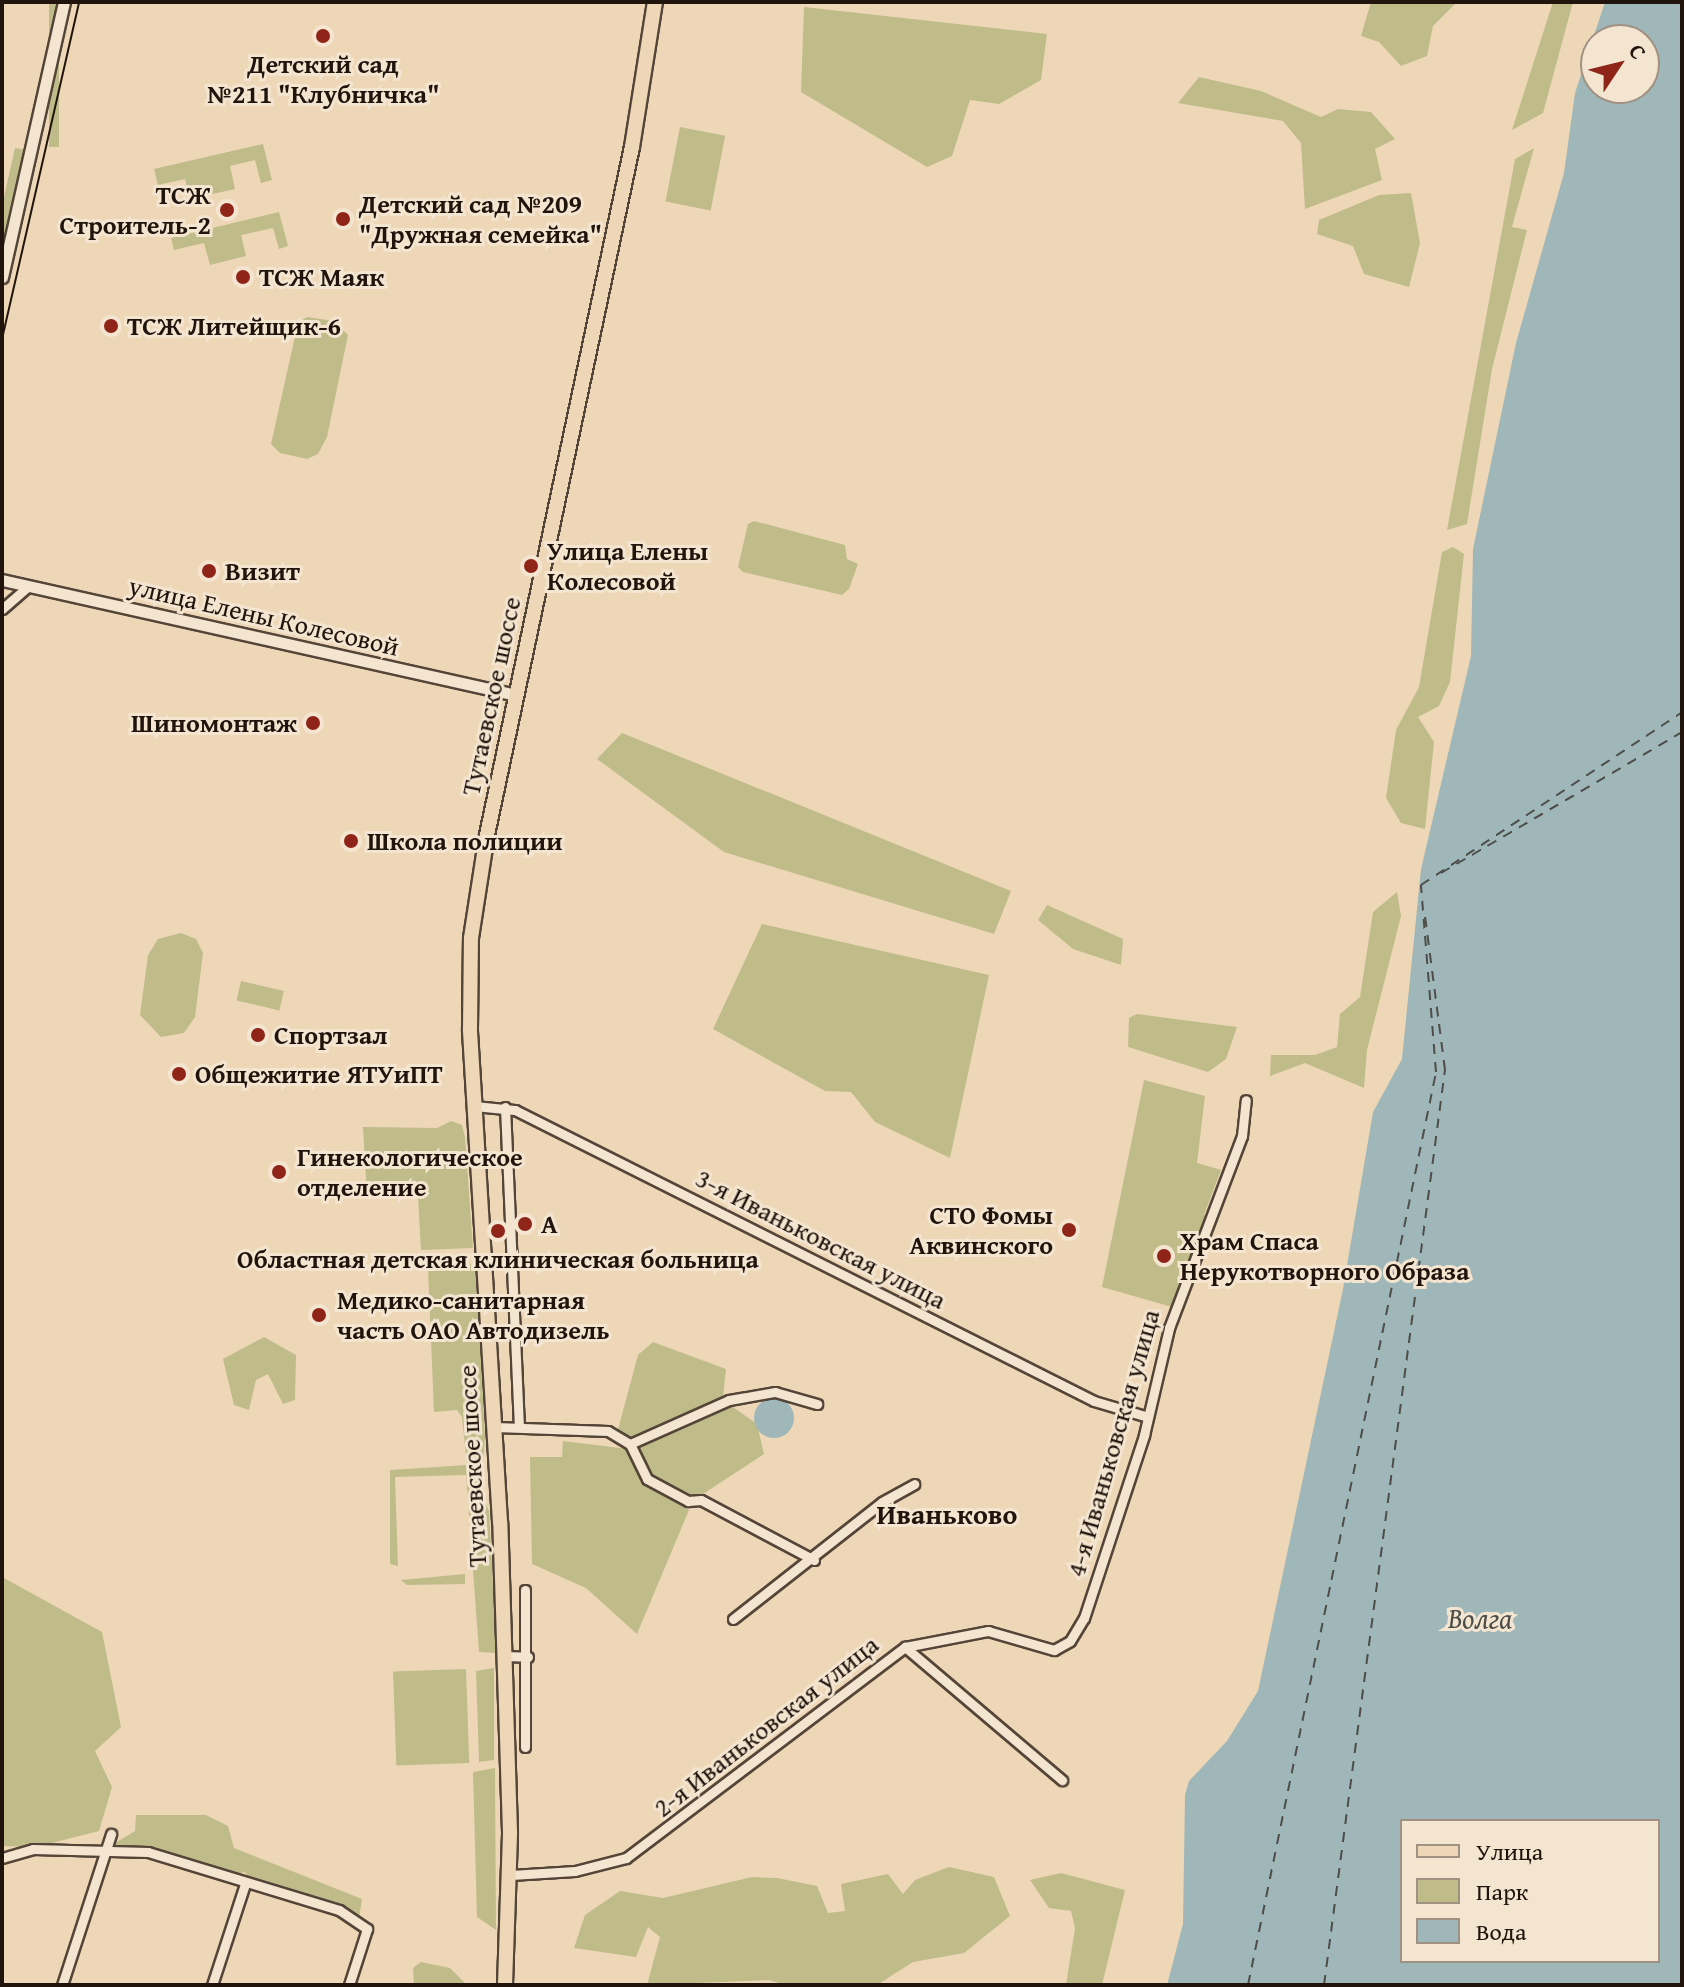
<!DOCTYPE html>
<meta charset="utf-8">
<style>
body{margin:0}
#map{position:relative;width:1684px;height:1987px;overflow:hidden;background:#eed7b7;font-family:"Gentium Book Plus",serif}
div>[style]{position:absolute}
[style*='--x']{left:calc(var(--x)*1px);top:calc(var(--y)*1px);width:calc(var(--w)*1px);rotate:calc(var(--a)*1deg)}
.green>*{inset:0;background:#bfbc8a;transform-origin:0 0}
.water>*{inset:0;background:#9fb7b9}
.round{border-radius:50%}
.ferry>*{height:2px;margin-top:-1px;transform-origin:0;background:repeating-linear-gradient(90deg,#4d4d49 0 10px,transparent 0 18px)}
.roads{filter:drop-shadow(2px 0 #544538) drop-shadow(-2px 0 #544538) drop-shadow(0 2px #544538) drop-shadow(0 -2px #544538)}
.minor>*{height:9px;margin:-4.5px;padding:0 4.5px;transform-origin:4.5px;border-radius:4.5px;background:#f4e5d0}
.tertiary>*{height:11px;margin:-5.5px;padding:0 5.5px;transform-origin:5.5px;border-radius:5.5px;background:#f4e5d0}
.primary>*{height:14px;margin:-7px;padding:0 7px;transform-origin:7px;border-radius:7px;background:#eed7b7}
.tram>*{height:2px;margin:-1px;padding:0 1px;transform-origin:1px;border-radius:1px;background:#21140d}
.dots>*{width:22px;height:22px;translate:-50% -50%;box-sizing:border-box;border:4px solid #f4e5d0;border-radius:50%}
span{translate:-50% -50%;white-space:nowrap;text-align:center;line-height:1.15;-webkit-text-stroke:6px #f4e5d0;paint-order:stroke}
.poi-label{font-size:26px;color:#21140d;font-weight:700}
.right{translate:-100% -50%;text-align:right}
.left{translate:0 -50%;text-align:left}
.street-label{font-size:26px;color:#21140d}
.neighbourhood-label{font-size:28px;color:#21140d;font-weight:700}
.water-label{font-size:28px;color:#4d4d49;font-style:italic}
.frame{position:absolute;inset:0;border:4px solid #21140d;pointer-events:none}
.legend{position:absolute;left:1400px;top:1819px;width:260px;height:144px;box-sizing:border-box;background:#f4e5d0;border:2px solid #a09182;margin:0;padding:10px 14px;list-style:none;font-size:24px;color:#21140d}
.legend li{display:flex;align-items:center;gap:16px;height:40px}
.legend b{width:40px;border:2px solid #a09182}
.north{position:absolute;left:1580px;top:24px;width:80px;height:80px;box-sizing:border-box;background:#f4e5d0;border:2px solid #a09182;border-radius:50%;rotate:55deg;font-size:22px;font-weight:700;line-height:32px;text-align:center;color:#21140d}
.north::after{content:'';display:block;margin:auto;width:28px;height:36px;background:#8f2418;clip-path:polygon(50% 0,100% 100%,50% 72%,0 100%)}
</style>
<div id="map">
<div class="green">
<i style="left:49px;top:2px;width:10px;height:145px"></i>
<i style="clip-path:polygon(1371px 2px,1457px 2px,1433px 26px,1427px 56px,1401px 66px,1379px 42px,1361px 36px)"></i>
<i style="clip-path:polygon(1553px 2px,1573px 2px,1543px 113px,1512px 130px)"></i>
<i style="clip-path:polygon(804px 7px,1047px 34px,1041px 80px,999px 104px,970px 100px,952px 156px,927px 167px,801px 92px)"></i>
<i style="clip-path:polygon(1199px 77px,1261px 91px,1321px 117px,1338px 109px,1371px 112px,1395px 139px,1375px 149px,1382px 180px,1305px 209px,1301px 143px,1283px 121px,1178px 103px)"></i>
<i style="left:680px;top:127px;width:46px;height:76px;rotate:11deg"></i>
<i style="clip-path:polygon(263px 144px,272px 180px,261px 183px,255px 160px,230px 166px,235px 189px,190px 199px,185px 179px,158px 185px,154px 169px)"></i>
<i style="clip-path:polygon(15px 148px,27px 150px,2px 259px,2px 206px)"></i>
<i style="clip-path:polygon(1534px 148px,1512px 227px,1527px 230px,1492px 369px,1467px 524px,1447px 530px,1515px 159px)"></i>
<i style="clip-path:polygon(1411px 193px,1420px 243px,1409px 287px,1364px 274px,1353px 246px,1317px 234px,1319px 220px,1379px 195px)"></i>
<i style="clip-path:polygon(279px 212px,288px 246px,279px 249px,273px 228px,241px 235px,246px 256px,210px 265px,204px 243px,174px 250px,171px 238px)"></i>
<i style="clip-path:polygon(307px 317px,334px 321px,348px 335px,327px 437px,318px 454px,307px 459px,280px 453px,271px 444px,298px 323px)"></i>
<i style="clip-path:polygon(754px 521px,845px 545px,847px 559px,858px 564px,849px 589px,842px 595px,743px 572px,738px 567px,748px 524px)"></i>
<i style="clip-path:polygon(1453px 547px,1464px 554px,1450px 682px,1439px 706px,1418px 717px,1434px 742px,1425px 829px,1401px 823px,1386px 798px,1396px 730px,1419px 687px,1442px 552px)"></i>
<i style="clip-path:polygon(622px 733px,1011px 891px,994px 934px,724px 852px,597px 759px)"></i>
<i style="clip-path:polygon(1397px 892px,1401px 916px,1367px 1050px,1364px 1088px,1305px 1063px,1270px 1076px,1271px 1055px,1315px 1055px,1337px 1047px,1340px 1014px,1360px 997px,1373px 912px)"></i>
<i style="clip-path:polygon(1047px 905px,1123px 939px,1121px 965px,1073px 949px,1038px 920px)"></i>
<i style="clip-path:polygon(762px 924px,989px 975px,950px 1158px,875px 1122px,851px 1092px,825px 1091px,713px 1029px)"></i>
<i style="clip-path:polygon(181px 933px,196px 939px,203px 953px,195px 1017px,184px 1033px,161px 1037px,140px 1015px,148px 955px,158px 939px)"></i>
<i style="left:241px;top:981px;width:44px;height:20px;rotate:13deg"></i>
<i style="clip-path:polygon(1137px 1014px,1190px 1021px,1237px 1027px,1226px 1059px,1208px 1072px,1128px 1047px,1129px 1018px)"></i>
<i style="clip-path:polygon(1144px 1080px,1205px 1096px,1197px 1163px,1221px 1170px,1204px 1215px,1215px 1217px,1198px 1266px,1188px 1273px,1172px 1307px,1102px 1287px)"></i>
<i style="clip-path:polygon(451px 1121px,462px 1125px,465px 1137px,473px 1248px,421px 1250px,418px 1197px,367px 1198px,363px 1127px,437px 1128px)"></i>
<i style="clip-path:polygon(446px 1265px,471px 1264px,477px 1270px,485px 1439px,481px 1491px,489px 1511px,497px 1653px,479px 1652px,466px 1475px,395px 1477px,398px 1566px,390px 1564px,390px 1470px,467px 1465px,462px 1417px,457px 1410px,434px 1412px,428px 1268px)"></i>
<i style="clip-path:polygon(264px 1337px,296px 1355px,295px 1400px,283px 1404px,268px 1374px,256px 1380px,249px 1410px,234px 1405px,223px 1359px)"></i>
<i style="clip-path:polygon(653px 1342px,726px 1369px,723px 1398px,631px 1439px,616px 1437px,638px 1355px)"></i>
<i style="clip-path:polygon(730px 1405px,757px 1424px,764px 1454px,697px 1498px,650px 1475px,636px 1446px)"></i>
<i style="clip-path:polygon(563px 1441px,628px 1449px,643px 1482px,689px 1510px,637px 1634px,586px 1588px,532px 1564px,530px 1457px,562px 1457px)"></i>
<i style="clip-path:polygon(465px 1574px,465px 1584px,407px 1585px,401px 1580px)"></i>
<i style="clip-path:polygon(2px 1577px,102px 1632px,121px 1727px,95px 1751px,112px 1787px,99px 1831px,36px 1847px,2px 1846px)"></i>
<i style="clip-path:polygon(494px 1668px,494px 1760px,479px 1762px,476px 1671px)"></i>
<i style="left:466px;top:1669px;width:94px;height:73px;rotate:88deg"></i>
<i style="clip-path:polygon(495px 1768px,495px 1769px,496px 1930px,477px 1917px,473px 1772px)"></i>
<i style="clip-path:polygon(136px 1815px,206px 1815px,228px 1826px,234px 1848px,362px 1899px,358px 1925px,254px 1888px,245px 1872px,226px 1876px,148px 1852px,133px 1857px,120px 1852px,115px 1843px,135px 1831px)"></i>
<i style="clip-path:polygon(949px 1867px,994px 1877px,1010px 1916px,964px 1953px,913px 1962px,877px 1985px,785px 1985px,769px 1980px,647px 1985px,660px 1937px,648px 1927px,636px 1957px,574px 1948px,585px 1915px,620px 1891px,663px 1898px,752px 1877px,777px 1878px,817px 1886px,828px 1913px,845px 1911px,841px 1884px,888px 1874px,903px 1894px,915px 1880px)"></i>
<i style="clip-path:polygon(1061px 1873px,1125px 1890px,1102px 1985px,1066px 1985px,1075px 1928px,1071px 1911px,1049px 1908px,1030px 1880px)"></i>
<i style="clip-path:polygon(421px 1962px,450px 1968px,467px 1985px,414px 1985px,413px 1968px)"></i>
</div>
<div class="water">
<i style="clip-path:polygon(evenodd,1605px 2px,1682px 2px,1682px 1985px,1167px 1985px,1183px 1924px,1185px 1795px,1189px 1781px,1227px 1741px,1258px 1691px,1343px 1289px,1373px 1112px,1402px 1059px,1421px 869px,1471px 656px,1473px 549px,1516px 343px,1564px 173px,1575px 93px,1605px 2px,1596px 40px,1644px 40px,1644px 88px,1596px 88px,1596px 40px,1605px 2px,1402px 1821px,1658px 1821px,1658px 1961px,1402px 1961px,1402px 1821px)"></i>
<i class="round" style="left:754px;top:1398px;width:40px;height:40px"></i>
</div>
<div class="ferry">
<i style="--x:1441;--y:873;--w:279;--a:-30.3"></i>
<i style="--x:1248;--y:1985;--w:932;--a:-78.36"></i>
<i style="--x:1436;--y:1072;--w:188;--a:-94.6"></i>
<i style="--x:1421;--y:885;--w:313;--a:-33.5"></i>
<i style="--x:1324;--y:1985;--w:923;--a:-82.47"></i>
<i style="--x:1445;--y:1070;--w:156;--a:-97.4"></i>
</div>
<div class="roads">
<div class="minor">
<i style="--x:2;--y:609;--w:35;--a:-41"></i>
<i style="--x:474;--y:1106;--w:41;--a:5.6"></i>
<i style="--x:515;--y:1110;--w:648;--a:26.68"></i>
<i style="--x:1094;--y:1401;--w:56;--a:16.5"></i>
<i style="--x:505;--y:1107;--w:319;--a:87.5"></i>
<i style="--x:495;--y:1427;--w:113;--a:2"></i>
<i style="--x:608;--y:1431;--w:26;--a:31"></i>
<i style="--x:630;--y:1444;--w:108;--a:-24"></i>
<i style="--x:729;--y:1400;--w:47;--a:-9.9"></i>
<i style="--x:775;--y:1392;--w:44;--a:15.9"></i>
<i style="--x:630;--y:1444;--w:39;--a:64"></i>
<i style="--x:647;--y:1479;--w:47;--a:28.2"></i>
<i style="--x:688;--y:1501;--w:13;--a:-4"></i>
<i style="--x:701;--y:1500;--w:128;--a:28"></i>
<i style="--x:733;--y:1619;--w:189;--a:-38.1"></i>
<i style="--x:882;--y:1502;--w:37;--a:-29"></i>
<i style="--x:905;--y:1647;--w:206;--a:40.3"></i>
<i style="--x:504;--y:1656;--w:24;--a:2"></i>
<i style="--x:525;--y:1747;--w:157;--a:-90"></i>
<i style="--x:2;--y:1858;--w:32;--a:-16"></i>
<i style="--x:33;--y:1849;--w:115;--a:1.5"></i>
<i style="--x:148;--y:1852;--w:200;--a:16.9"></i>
<i style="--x:339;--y:1910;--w:34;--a:34"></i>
<i style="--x:367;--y:1929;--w:59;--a:107.8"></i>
<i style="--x:511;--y:1875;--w:64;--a:-3.6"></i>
<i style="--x:575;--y:1871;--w:53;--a:-14.3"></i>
<i style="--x:626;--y:1858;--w:350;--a:-37.1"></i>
<i style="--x:905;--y:1647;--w:85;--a:-10.9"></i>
<i style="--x:988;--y:1631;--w:69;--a:16.1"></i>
<i style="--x:1054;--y:1650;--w:18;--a:-29"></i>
<i style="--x:1070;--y:1641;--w:27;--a:-59"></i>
<i style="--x:1084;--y:1618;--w:193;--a:-71.8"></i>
<i style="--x:1144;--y:1435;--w:110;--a:-76.8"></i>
<i style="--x:1169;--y:1328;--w:205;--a:-69.2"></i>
<i style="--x:1242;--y:1136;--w:36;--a:-84"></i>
<i style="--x:62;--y:1985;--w:159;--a:-72"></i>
<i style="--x:212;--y:1985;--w:106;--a:-71.9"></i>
</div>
<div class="tertiary">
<i style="--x:2;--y:277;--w:282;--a:-77.3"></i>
<i style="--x:2;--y:580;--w:527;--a:12.61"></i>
</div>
<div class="primary">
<i style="--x:505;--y:1985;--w:153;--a:-88.1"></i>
<i style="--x:510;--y:1832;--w:310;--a:-91.8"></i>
<i style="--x:500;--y:1522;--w:494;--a:-93.5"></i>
<i style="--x:470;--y:1029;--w:91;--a:-89.4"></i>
<i style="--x:471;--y:938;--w:104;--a:-81.2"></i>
<i style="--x:487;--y:835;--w:703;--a:-78.1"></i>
<i style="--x:632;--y:147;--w:147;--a:-81"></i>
</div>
</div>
<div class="tram">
<i style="--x:2;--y:339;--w:346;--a:-77.1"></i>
</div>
<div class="dots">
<i style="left:323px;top:36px;background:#8f2418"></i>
<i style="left:227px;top:210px;background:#8f2418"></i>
<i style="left:343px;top:219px;background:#8f2418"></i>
<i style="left:243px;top:277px;background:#8f2418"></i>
<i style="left:111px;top:326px;background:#8f2418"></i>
<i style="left:531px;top:566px;background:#8f2418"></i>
<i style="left:209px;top:571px;background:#8f2418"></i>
<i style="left:313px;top:723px;background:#8f2418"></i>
<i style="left:351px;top:841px;background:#8f2418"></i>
<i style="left:258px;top:1035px;background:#8f2418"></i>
<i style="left:179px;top:1074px;background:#8f2418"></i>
<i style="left:279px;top:1172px;background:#8f2418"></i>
<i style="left:525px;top:1224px;background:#8f2418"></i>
<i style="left:1069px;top:1230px;background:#8f2418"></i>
<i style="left:498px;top:1231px;background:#8f2418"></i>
<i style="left:1164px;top:1256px;background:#8f2418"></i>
<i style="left:319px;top:1315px;background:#8f2418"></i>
</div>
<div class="poi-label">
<span style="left:323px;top:79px">Детский сад<br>№211 "Клубничка"</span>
<span class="right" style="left:211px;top:210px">ТСЖ<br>Строитель-2</span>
<span class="left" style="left:359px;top:219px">Детский сад №209<br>"Дружная семейка"</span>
<span class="left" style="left:259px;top:277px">ТСЖ Маяк</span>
<span class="left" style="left:127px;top:326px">ТСЖ Литейщик-6</span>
<span class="left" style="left:547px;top:566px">Улица Елены<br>Колесовой</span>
<span class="left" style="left:225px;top:571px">Визит</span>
<span class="right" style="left:297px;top:723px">Шиномонтаж</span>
<span class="left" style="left:367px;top:841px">Школа полиции</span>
<span class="left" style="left:274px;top:1035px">Спортзал</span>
<span class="left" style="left:195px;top:1074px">Общежитие ЯТУиПТ</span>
<span class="left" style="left:297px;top:1172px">Гинекологическое<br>отделение</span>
<span class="right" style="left:1053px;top:1230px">СТО Фомы<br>Аквинского</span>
<span class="left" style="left:541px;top:1224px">А</span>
<span class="left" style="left:1180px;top:1256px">Храм Спаса<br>Нерукотворного Образа</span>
<span style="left:498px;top:1259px">Областная детская клиническая больница</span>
<span class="left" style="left:337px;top:1315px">Медико-санитарная<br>часть ОАО Автодизель</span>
</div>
<div class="street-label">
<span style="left:264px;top:616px;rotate:13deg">улица Елены Колесовой</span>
<span style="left:491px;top:696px;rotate:-78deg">Тутаевское шоссе</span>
<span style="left:821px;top:1239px;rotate:27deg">3-я Иваньковская улица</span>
<span style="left:1113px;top:1443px;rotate:-74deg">4-я Иваньковская улица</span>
<span style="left:472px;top:1466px;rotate:-93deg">Тутаевское шоссе</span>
<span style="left:766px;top:1726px;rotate:-38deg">2-я Иваньковская улица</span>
</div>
<div class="neighbourhood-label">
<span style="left:947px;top:1514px">Иваньково</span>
</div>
<div class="water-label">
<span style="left:1480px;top:1618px">Волга</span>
</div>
<div class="frame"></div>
<ul class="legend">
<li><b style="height:10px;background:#eed7b7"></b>Улица</li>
<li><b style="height:22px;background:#bfbc8a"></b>Парк</li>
<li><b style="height:22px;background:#9fb7b9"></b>Вода</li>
</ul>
<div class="north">С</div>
</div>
